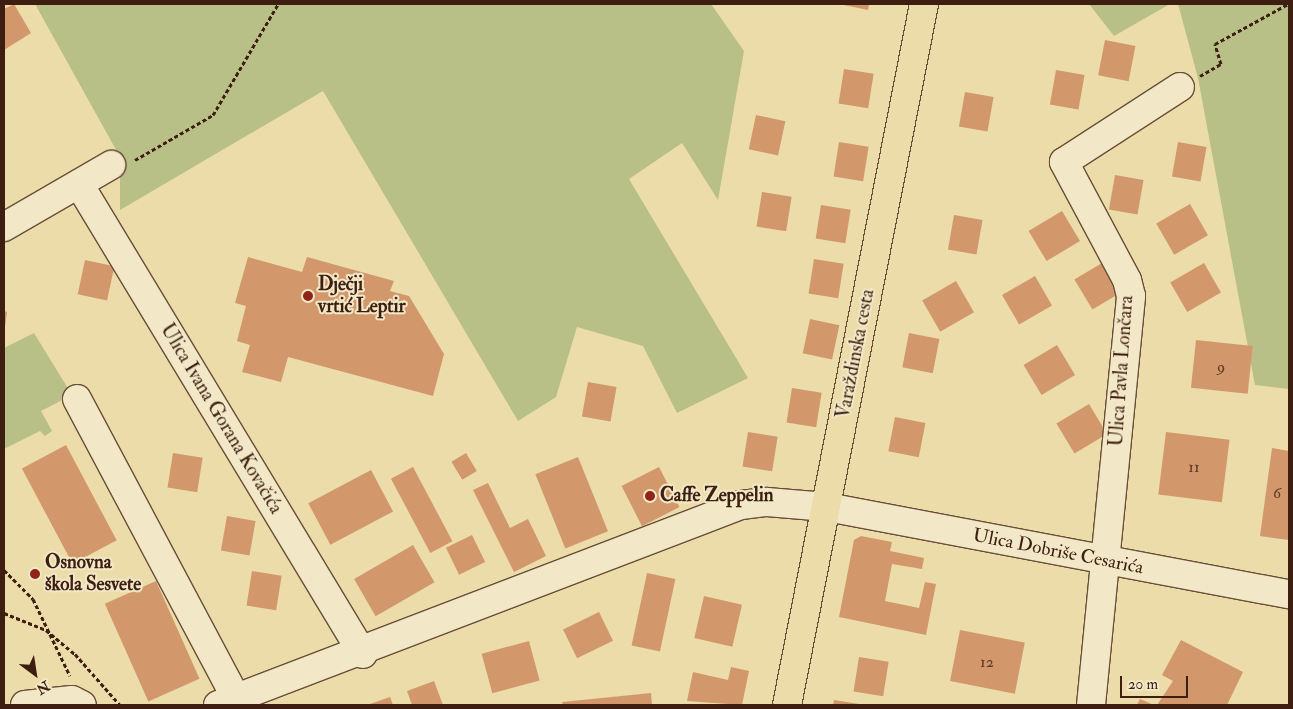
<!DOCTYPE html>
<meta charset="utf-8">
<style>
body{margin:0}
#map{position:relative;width:1293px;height:709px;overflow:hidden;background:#ebdca9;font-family:"IM FELL Double Pica",serif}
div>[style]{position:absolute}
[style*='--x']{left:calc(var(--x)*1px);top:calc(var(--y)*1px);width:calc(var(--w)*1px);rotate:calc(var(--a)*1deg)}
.green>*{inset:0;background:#b8c087}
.building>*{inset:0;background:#d2986c;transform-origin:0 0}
.path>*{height:3px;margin-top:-1.5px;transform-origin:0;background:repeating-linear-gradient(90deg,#3d1e11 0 4px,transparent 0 6.5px)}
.roads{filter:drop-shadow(1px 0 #684e37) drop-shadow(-1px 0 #684e37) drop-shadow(0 1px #684e37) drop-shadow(0 -1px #684e37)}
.minor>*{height:28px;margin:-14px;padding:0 14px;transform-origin:14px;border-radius:14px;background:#f2e8c7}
.major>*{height:28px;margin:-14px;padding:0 14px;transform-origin:14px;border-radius:14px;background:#ebdca9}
.dots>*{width:14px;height:14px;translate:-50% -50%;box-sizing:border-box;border:2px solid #f2e8c7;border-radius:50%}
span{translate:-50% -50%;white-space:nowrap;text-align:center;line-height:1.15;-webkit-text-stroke:4px #f2e8c7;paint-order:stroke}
.number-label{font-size:16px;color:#623c28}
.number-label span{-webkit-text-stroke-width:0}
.poi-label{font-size:19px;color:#3d1e11;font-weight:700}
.left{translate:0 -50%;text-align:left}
.street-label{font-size:19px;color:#3d1e11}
.frame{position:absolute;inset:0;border:5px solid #3d1e11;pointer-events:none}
.north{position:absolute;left:10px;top:649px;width:50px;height:50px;-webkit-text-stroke:4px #f2e8c7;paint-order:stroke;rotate:149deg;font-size:14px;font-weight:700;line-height:20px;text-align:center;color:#3d1e11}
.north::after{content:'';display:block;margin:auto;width:18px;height:22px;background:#3d1e11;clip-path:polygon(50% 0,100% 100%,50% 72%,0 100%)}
.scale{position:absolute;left:1120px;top:676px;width:68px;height:22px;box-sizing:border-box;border:2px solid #3d1e11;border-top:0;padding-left:6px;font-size:15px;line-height:18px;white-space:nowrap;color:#3d1e11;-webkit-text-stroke:4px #f2e8c7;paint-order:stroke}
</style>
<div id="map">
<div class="green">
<i style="clip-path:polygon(35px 4px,711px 4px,744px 51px,718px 200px,682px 143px,629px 179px,748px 378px,677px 413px,643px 346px,577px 327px,556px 397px,518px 421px,323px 91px,120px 210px,120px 157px)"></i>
<i style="clip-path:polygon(1089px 4px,1170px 4px,1114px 36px)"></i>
<i style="clip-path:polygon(1178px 4px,1289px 4px,1289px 389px,1255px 385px,1198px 78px)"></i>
<i style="clip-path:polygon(34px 333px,72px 395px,41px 411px,52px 431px,45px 436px,40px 431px,4px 449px,4px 348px)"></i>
</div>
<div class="building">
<i style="clip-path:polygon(14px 4px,31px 33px,4px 50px,4px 9px)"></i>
<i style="clip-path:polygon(839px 4px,869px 4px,868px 10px)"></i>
<i style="left:1105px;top:40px;width:31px;height:36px;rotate:11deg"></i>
<i style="left:844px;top:69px;width:30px;height:35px;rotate:9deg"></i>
<i style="left:1056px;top:70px;width:29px;height:35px;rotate:10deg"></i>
<i style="left:965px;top:92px;width:29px;height:35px;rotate:10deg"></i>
<i style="left:756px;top:115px;width:30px;height:35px;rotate:12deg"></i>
<i style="left:839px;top:142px;width:30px;height:35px;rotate:9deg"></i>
<i style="left:1178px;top:142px;width:29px;height:35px;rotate:10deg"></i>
<i style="left:1115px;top:175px;width:29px;height:35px;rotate:10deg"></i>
<i style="left:762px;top:192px;width:30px;height:35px;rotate:9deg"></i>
<i style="left:1190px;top:204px;width:36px;height:39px;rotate:60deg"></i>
<i style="left:821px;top:205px;width:30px;height:34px;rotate:9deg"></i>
<i style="left:1062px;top:211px;width:35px;height:39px;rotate:59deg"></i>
<i style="left:954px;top:215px;width:29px;height:35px;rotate:10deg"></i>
<i style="clip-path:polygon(248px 257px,302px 272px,307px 257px,394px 281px,390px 291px,409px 296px,444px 354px,433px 396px,288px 357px,281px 382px,242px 372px,250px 345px,237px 341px,246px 306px,235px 303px)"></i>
<i style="left:814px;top:259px;width:30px;height:35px;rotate:9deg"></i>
<i style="left:85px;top:260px;width:30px;height:35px;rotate:12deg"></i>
<i style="left:1107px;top:260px;width:35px;height:38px;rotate:59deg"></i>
<i style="left:1204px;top:263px;width:34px;height:39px;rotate:60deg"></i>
<i style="left:1035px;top:276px;width:34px;height:38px;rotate:60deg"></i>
<i style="left:956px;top:281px;width:36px;height:39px;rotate:60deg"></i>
<i style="clip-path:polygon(4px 311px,7px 312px,5px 327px,4px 327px)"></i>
<i style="left:810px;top:319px;width:30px;height:35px;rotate:12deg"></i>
<i style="left:909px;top:333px;width:31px;height:35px;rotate:11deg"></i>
<i style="left:1196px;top:340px;width:57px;height:48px;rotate:6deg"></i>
<i style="left:1057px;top:345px;width:35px;height:39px;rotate:59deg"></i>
<i style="left:588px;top:382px;width:29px;height:35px;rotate:10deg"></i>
<i style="left:792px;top:388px;width:30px;height:35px;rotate:9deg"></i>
<i style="left:1089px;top:404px;width:35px;height:38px;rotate:59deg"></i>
<i style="left:895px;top:417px;width:31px;height:35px;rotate:11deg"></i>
<i style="left:748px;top:432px;width:30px;height:35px;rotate:9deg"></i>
<i style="left:1166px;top:432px;width:64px;height:63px;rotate:7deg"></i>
<i style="left:66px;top:445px;width:108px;height:50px;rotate:62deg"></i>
<i style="clip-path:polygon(1272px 448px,1289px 451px,1289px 540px,1260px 536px)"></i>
<i style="left:173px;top:453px;width:30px;height:35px;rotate:9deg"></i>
<i style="left:466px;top:453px;width:21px;height:17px;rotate:59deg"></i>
<i style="left:578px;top:457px;width:80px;height:46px;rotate:68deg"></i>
<i style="left:413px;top:467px;width:84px;height:25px;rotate:62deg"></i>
<i style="left:659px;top:467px;width:45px;height:42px;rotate:63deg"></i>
<i style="left:371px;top:470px;width:47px;height:71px;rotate:62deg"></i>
<i style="clip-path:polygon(488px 483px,510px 528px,528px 519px,546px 556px,514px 572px,473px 490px)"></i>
<i style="left:227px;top:516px;width:29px;height:35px;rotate:10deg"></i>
<i style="left:472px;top:535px;width:30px;height:29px;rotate:64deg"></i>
<i style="clip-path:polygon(861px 536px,892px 542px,890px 551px,924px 558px,922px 569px,892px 564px,885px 601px,919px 608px,925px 582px,936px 584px,926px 635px,839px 617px,854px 540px)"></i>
<i style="left:413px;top:545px;width:43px;height:68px;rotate:60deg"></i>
<i style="left:252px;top:571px;width:30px;height:35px;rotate:9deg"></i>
<i style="left:647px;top:573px;width:29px;height:74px;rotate:12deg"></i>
<i style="left:156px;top:581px;width:107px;height:56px;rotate:66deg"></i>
<i style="left:704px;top:596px;width:39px;height:43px;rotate:13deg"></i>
<i style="left:599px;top:612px;width:32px;height:40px;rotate:64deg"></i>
<i style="left:960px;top:630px;width:66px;height:52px;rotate:11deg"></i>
<i style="clip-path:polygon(1181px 640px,1243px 672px,1227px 705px,1157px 705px,1173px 681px,1162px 675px)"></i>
<i style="left:529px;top:641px;width:41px;height:49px;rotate:75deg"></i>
<i style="left:859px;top:657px;width:30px;height:35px;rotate:9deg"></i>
<i style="clip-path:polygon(731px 667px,749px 671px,742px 705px,687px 701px,693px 672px,728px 680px)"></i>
<i style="clip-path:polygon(434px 681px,443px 705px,412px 705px,407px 691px)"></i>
<i style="clip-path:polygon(651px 693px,652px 705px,563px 705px,562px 702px)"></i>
<i style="clip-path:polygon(390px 697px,393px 705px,367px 705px)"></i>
<i style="clip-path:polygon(1140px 699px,1154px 705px,1137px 705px)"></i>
<i style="clip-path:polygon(834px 700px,859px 704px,859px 705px,833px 705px)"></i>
</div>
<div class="path">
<i style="--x:1200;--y:76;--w:24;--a:-30"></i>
<i style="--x:1221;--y:64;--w:21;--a:-107"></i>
<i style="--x:1215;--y:44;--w:83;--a:-28.7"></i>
<i style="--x:135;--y:160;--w:90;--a:-30"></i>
<i style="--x:213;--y:115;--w:129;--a:-59.6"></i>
<i style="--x:4;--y:570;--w:41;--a:45"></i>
<i style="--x:33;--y:599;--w:85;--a:64.3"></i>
<i style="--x:4;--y:613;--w:45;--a:22"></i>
<i style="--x:46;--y:630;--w:38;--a:40"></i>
<i style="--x:75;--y:654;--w:68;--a:48.6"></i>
</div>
<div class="roads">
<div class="minor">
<i style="--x:79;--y:184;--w:549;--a:58.86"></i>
<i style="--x:4;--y:227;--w:124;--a:-30.1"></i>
<i style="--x:77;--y:399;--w:339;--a:62"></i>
<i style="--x:25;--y:705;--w:47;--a:-6.1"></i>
<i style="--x:72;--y:700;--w:11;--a:27"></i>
<i style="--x:218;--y:705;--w:560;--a:-20.93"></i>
<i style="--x:741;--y:505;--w:26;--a:-7"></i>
<i style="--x:767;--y:502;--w:60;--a:4.8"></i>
<i style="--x:827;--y:507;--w:470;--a:10.7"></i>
<i style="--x:1091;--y:705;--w:411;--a:-84.4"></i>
<i style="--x:1131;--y:296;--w:16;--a:-104"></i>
<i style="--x:1127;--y:280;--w:134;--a:-118.1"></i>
<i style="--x:1064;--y:162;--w:138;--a:-32.9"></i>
</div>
<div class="major">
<i style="--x:787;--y:705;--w:714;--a:-78.94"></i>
</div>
</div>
<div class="dots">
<i style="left:308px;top:296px;background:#8f2418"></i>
<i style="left:650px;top:496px;background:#8f2418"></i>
<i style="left:35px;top:574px;background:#8f2418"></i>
</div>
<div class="number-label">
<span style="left:1221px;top:367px">9</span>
<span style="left:1194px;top:467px">11</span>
<span style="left:1277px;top:493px">6</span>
<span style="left:987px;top:662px">12</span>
</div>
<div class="poi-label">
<span class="left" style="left:318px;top:296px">Dječji<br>vrtić Leptir</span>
<span class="left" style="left:660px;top:496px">Caffe Zeppelin</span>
<span class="left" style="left:45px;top:574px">Osnovna<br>škola Sesvete</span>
</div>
<div class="street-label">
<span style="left:856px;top:354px;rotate:-79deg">Varaždinska cesta</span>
<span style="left:1122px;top:371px;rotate:-86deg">Ulica Pavla Lončara</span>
<span style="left:221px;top:419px;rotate:59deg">Ulica Ivana Gorana Kovačića</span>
<span style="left:1058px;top:552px;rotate:11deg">Ulica Dobriše Cesarića</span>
</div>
<div class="frame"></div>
<div class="north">N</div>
<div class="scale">20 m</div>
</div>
